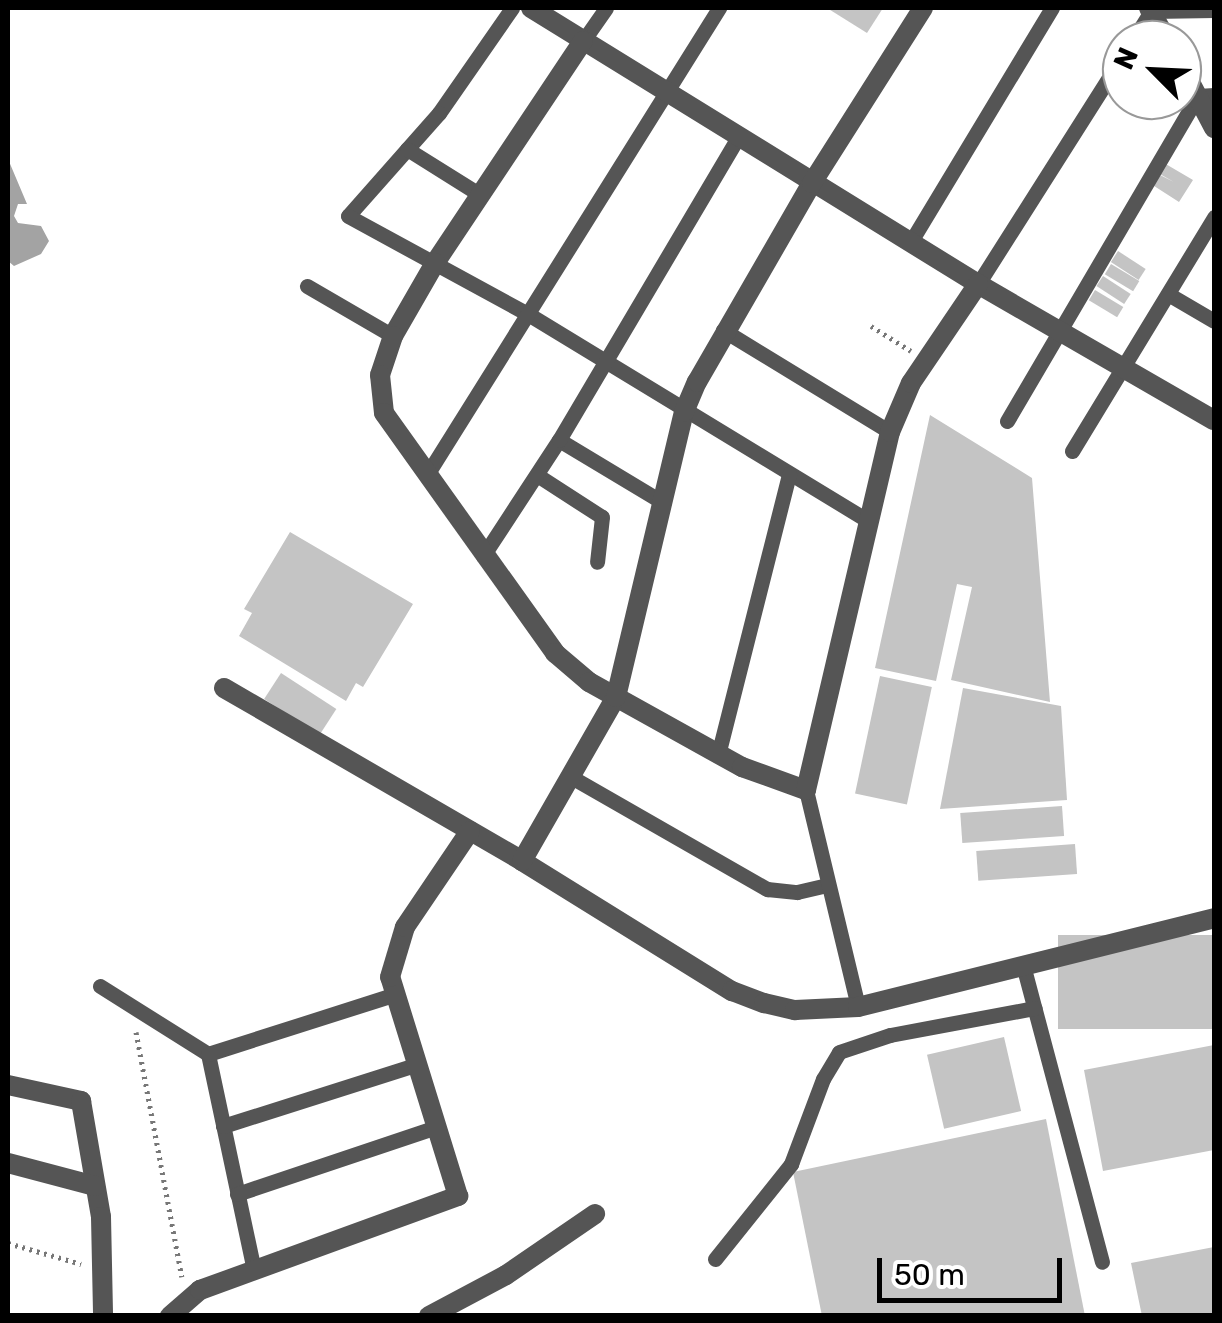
<!DOCTYPE html>
<style>
body{margin:0}
#map{position:relative;width:1222px;height:1323px;overflow:hidden;background:#fff;font-family:Rubik,sans-serif}
div>[style]{position:absolute}
[style*='--x']{left:calc(var(--x)*1px);top:calc(var(--y)*1px);width:calc(var(--w)*1px);rotate:calc(var(--a)*1deg)}
.water>*{inset:0;background:#a3a3a3}
.building>*{inset:0;background:#c4c4c4;transform-origin:0 0}
.path>*{height:5px;margin-top:-2.5px;transform-origin:0;background:repeating-linear-gradient(90deg,#777 0 2.5px,transparent 0 7.5px)}
.lane>*{height:15px;margin:-7.5px;padding:0 7.5px;transform-origin:7.5px;border-radius:7.5px;background:#555}
.street>*{height:20px;margin:-10px;padding:0 10px;transform-origin:10px;border-radius:10px;background:#555}
span{translate:-50% -50%;white-space:nowrap;text-align:center;line-height:1.15;-webkit-text-stroke:8px #fff;paint-order:stroke}
.frame{position:absolute;inset:0;border:10px solid #000;pointer-events:none}
.north{position:absolute;left:1102px;top:20px;width:100px;height:100px;box-sizing:border-box;background:#fff;border:2px solid #999;border-radius:50%;rotate:294deg;font-size:28px;font-weight:700;line-height:40px;text-align:center;color:#000}
.north::after{content:'';display:block;margin:auto;width:35px;height:45px;background:#000;clip-path:polygon(50% 0,100% 100%,50% 72%,0 100%)}
.scale{position:absolute;left:877px;top:1258px;width:185px;height:45px;box-sizing:border-box;border:5px solid #000;border-top:0;padding-left:12px;font-size:30px;line-height:35px;white-space:nowrap;color:#000;-webkit-text-stroke:8px #fff;paint-order:stroke}
</style>
<div id="map">
<div class="water">
<i style="clip-path:polygon(8px 159px,27px 204px,18px 204px,14px 216px,18px 223px,41px 226px,49px 241px,41px 254px,14px 266px,8px 261px)"></i>
</div>
<div class="building">
<i style="clip-path:polygon(827px 8px,883px 8px,867px 33px)"></i>
<i style="clip-path:polygon(1164px 163px,1193px 180px,1179px 202px,1151px 184px,1158px 174px,1174px 182px,1158px 173px)"></i>
<i style="left:1118px;top:251px;width:33px;height:13px;rotate:33deg"></i>
<i style="left:1111px;top:264px;width:33px;height:12px;rotate:31deg"></i>
<i style="left:1103px;top:276px;width:33px;height:12px;rotate:33deg"></i>
<i style="left:1095px;top:290px;width:33px;height:12px;rotate:31deg"></i>
<i style="clip-path:polygon(930px 415px,1032px 478px,1050px 702px,951px 680px,972px 587px,957px 584px,936px 681px,875px 668px)"></i>
<i style="clip-path:polygon(290px 532px,413px 604px,363px 687px,356px 683px,346px 701px,239px 636px,252px 613px,244px 609px)"></i>
<i style="left:281px;top:673px;width:66px;height:31px;rotate:33deg"></i>
<i style="left:880px;top:676px;width:53px;height:120px;rotate:12deg"></i>
<i style="clip-path:polygon(963px 688px,1061px 706px,1067px 800px,940px 809px)"></i>
<i style="left:1062px;top:806px;width:30px;height:102px;rotate:86deg"></i>
<i style="left:1075px;top:844px;width:30px;height:99px;rotate:86deg"></i>
<i style="left:1214px;top:935px;width:94px;height:156px;rotate:90deg"></i>
<i style="left:1004px;top:1037px;width:76px;height:79px;rotate:77deg"></i>
<i style="clip-path:polygon(1214px 1045px,1214px 1150px,1103px 1171px,1084px 1070px)"></i>
<i style="clip-path:polygon(1046px 1119px,1085px 1316px,822px 1316px,793px 1172px)"></i>
<i style="clip-path:polygon(1214px 1247px,1214px 1316px,1142px 1316px,1131px 1263px)"></i>
</div>
<div class="path">
<i style="--x:871;--y:326;--w:47;--a:32"></i>
<i style="--x:136;--y:1032;--w:249;--a:79.4"></i>
<i style="--x:8;--y:1243;--w:76;--a:16"></i>
</div>
<div class="lane">
<i style="--x:512;--y:8;--w:128;--a:124.8"></i>
<i style="--x:439;--y:113;--w:137;--a:131.5"></i>
<i style="--x:348;--y:216;--w:205;--a:28.6"></i>
<i style="--x:528;--y:314;--w:399;--a:31.3"></i>
<i style="--x:1133;--y:40;--w:34;--a:-58"></i>
<i style="--x:1151;--y:11;--w:63;--a:-0.9"></i>
<i style="--x:583;--y:41;--w:40;--a:-55.1"></i>
<i style="--x:407;--y:149;--w:85;--a:32"></i>
<i style="--x:910;--y:243;--w:275;--a:-58.9"></i>
<i style="--x:978;--y:284;--w:269;--a:-57.6"></i>
<i style="--x:307;--y:286;--w:99;--a:30.2"></i>
<i style="--x:1168;--y:294;--w:53;--a:30.4"></i>
<i style="--x:723;--y:330;--w:196;--a:31.4"></i>
<i style="--x:1007;--y:421;--w:377;--a:-59.6"></i>
<i style="--x:1198;--y:96;--w:16;--a:-4"></i>
<i style="--x:559;--y:440;--w:122;--a:31"></i>
<i style="--x:1072;--y:451;--w:274;--a:-58.7"></i>
<i style="--x:428;--y:473;--w:549;--a:-57.96"></i>
<i style="--x:537;--y:475;--w:77;--a:32.9"></i>
<i style="--x:602;--y:517;--w:45;--a:96.3"></i>
<i style="--x:483;--y:556;--w:139;--a:-56.8"></i>
<i style="--x:559;--y:440;--w:352;--a:-59.4"></i>
<i style="--x:718;--y:755;--w:290;--a:-75.8"></i>
<i style="--x:573;--y:778;--w:224;--a:29.8"></i>
<i style="--x:767;--y:889;--w:30;--a:6"></i>
<i style="--x:797;--y:892;--w:32;--a:-13"></i>
<i style="--x:806;--y:790;--w:223;--a:76.5"></i>
<i style="--x:1023;--y:965;--w:307;--a:75.1"></i>
<i style="--x:100;--y:986;--w:128;--a:32.2"></i>
<i style="--x:208;--y:1054;--w:222;--a:78"></i>
<i style="--x:208;--y:1054;--w:194;--a:-17.7"></i>
<i style="--x:223;--y:1126;--w:201;--a:-17.6"></i>
<i style="--x:237;--y:1194;--w:210;--a:-18.6"></i>
<i style="--x:715;--y:1259;--w:122;--a:-51.3"></i>
<i style="--x:791;--y:1164;--w:91;--a:-69.4"></i>
<i style="--x:823;--y:1079;--w:31;--a:-59"></i>
<i style="--x:839;--y:1052;--w:54;--a:-18.4"></i>
<i style="--x:890;--y:1035;--w:147;--a:-10.6"></i>
</div>
<div class="street">
<i style="--x:531;--y:8;--w:525;--a:31.69"></i>
<i style="--x:978;--y:284;--w:272;--a:30"></i>
<i style="--x:1149;--y:8;--w:37;--a:61"></i>
<i style="--x:583;--y:41;--w:267;--a:123.7"></i>
<i style="--x:435;--y:263;--w:84;--a:119.9"></i>
<i style="--x:393;--y:336;--w:41;--a:108.4"></i>
<i style="--x:380;--y:375;--w:38;--a:84"></i>
<i style="--x:384;--y:413;--w:295;--a:54.5"></i>
<i style="--x:555;--y:653;--w:45;--a:40.5"></i>
<i style="--x:589;--y:682;--w:175;--a:29.1"></i>
<i style="--x:742;--y:767;--w:68;--a:19.8"></i>
<i style="--x:806;--y:790;--w:368;--a:-76.8"></i>
<i style="--x:890;--y:432;--w:53;--a:-66.8"></i>
<i style="--x:911;--y:383;--w:120;--a:-55.9"></i>
<i style="--x:1182;--y:67;--w:69;--a:62.3"></i>
<i style="--x:224;--y:688;--w:345;--a:30.1"></i>
<i style="--x:522;--y:861;--w:247;--a:31.8"></i>
<i style="--x:732;--y:991;--w:34;--a:21"></i>
<i style="--x:764;--y:1003;--w:32;--a:13"></i>
<i style="--x:795;--y:1010;--w:63;--a:-2.7"></i>
<i style="--x:858;--y:1007;--w:367;--a:-14"></i>
<i style="--x:522;--y:861;--w:189;--a:-60.2"></i>
<i style="--x:616;--y:697;--w:293;--a:-76.6"></i>
<i style="--x:684;--y:412;--w:33;--a:-67"></i>
<i style="--x:697;--y:382;--w:230;--a:-60"></i>
<i style="--x:812;--y:183;--w:207;--a:-57.6"></i>
<i style="--x:8;--y:1085;--w:75;--a:12.4"></i>
<i style="--x:81;--y:1101;--w:118;--a:80.2"></i>
<i style="--x:101;--y:1217;--w:99;--a:88.8"></i>
<i style="--x:8;--y:1163;--w:90;--a:14.8"></i>
<i style="--x:170;--y:1316;--w:40;--a:-41"></i>
<i style="--x:200;--y:1290;--w:275;--a:-20"></i>
<i style="--x:458;--y:1196;--w:229;--a:-107.2"></i>
<i style="--x:390;--y:977;--w:52;--a:-73.3"></i>
<i style="--x:405;--y:927;--w:116;--a:-55.9"></i>
<i style="--x:429;--y:1316;--w:87;--a:-28"></i>
<i style="--x:506;--y:1275;--w:108;--a:-34.4"></i>
</div>
<div class="frame"></div>
<div class="north">N</div>
<div class="scale">50 m</div>
</div>
